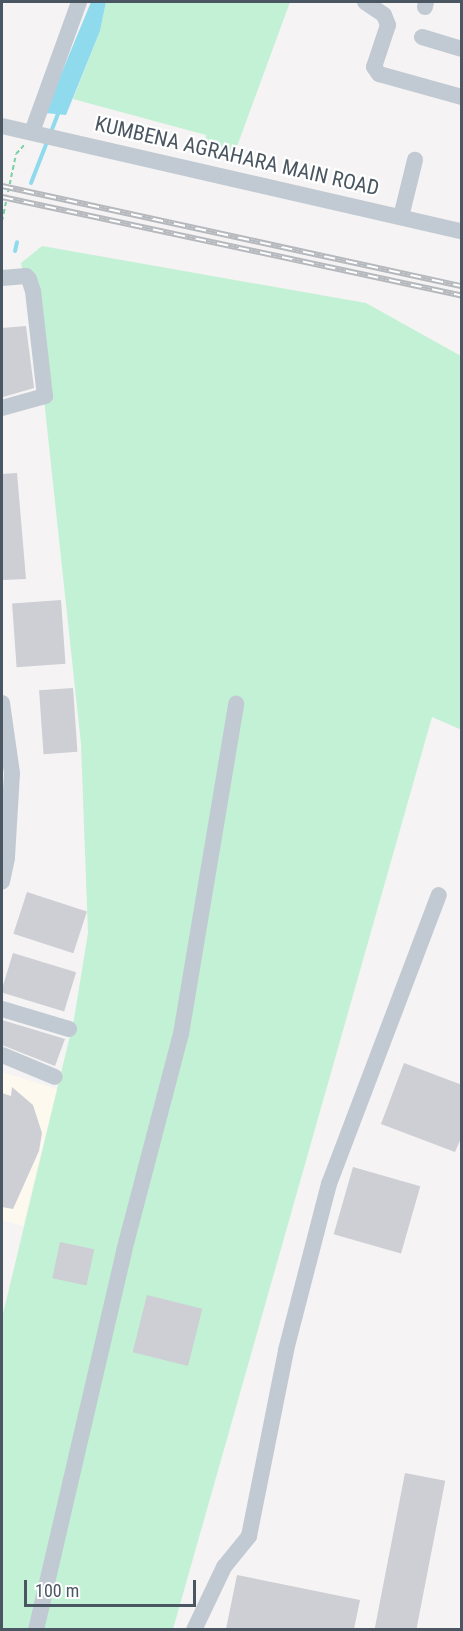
<!DOCTYPE html>
<style>
body{margin:0}
#map{position:relative;width:463px;height:1631px;overflow:hidden;background:#f5f3f3;font-family:"Roboto Condensed",sans-serif}
div>[style]{position:absolute}
[style*='--x']{left:calc(var(--x)*1px);top:calc(var(--y)*1px);width:calc(var(--w)*1px);rotate:calc(var(--a)*1deg)}
.commercial>*{inset:0;background:#fdf9ef}
.green>*{inset:0;background:#c3f1d5}
.water>*{inset:0;background:#90daee}
.stream>*{height:4px;margin:-2px;padding:0 2px;transform-origin:2px;border-radius:2px;background:#90daee}
.building>*{inset:0;background:#cdcfd5;transform-origin:0 0}
.path>*{height:2px;margin-top:-1px;transform-origin:0;background:repeating-linear-gradient(90deg,#7ad0a6 0 4.5px,transparent 0 7.5px)}
.minor>*{height:16px;margin:-8px;padding:0 8px;transform-origin:8px;border-radius:8px;background:#c1cad2}
.rail>*{height:6px;margin-top:-3px;transform-origin:0;background:repeating-linear-gradient(90deg,#fff 0 11px,#b5b8bd 0 22px);box-sizing:border-box;border-block:2px solid #b5b8bd}
span{translate:-50% -50%;white-space:nowrap;text-align:center;line-height:1.15;-webkit-text-stroke:4.5px #fff;paint-order:stroke}
.street-label{font-size:21px;color:#4a5661}
.frame{position:absolute;inset:0;border:3px solid #4a5661;pointer-events:none}
.scale{position:absolute;left:24px;top:1580px;width:172px;height:27px;box-sizing:border-box;border:3px solid #4a5661;border-top:0;padding-left:8px;font-size:18px;line-height:21px;white-space:nowrap;color:#4a5661;-webkit-text-stroke:4px #fff;paint-order:stroke}
</style>
<div id="map">
<div class="commercial">
<i style="clip-path:polygon(2px 1072px,57px 1089px,23px 1226px,2px 1220px)"></i>
</div>
<div class="green">
<i style="clip-path:polygon(106px 2px,290px 2px,232px 160px,204px 151px,206px 135px,73px 99px,100px 31px)"></i>
<i style="clip-path:polygon(42px 246px,366px 303px,461px 356px,462px 730px,432px 717px,173px 1629px,2px 1630px,2px 1318px,74px 1019px,88px 933px,81px 744px,37px 334px,21px 263px)"></i>
</div>
<div class="water">
<i style="clip-path:polygon(91px 2px,106px 2px,100px 31px,66px 115px,45px 113px)"></i>
</div>
<div class="stream">
<i style="--x:51;--y:132;--w:22;--a:-69"></i>
<i style="--x:31;--y:183;--w:44;--a:-68.7"></i>
<i style="--x:15;--y:251;--w:9;--a:-77"></i>
</div>
<div class="building">
<i style="clip-path:polygon(26px 326px,34px 388px,3px 397px,2px 328px)"></i>
<i style="clip-path:polygon(17px 473px,26px 579px,3px 580px,2px 474px)"></i>
<i style="left:61px;top:600px;width:64px;height:49px;rotate:86deg"></i>
<i style="left:73px;top:688px;width:64px;height:34px;rotate:86deg"></i>
<i style="left:27px;top:892px;width:63px;height:44px;rotate:18deg"></i>
<i style="left:13px;top:953px;width:66px;height:41px;rotate:17deg"></i>
<i style="clip-path:polygon(2px 1020px,65px 1039px,55px 1066px,2px 1045px)"></i>
<i style="clip-path:polygon(404px 1063px,462px 1085px,462px 1136px,455px 1152px,381px 1124px)"></i>
<i style="clip-path:polygon(12px 1087px,33px 1105px,42px 1133px,39px 1151px,13px 1209px,2px 1207px,2px 1093px,11px 1096px)"></i>
<i style="left:353px;top:1167px;width:70px;height:70px;rotate:16deg"></i>
<i style="left:60px;top:1242px;width:35px;height:37px;rotate:12deg"></i>
<i style="left:147px;top:1295px;width:57px;height:59px;rotate:14deg"></i>
<i style="left:405px;top:1473px;width:41px;height:159px;rotate:11deg"></i>
<i style="clip-path:polygon(237px 1575px,360px 1600px,354px 1629px,226px 1629px)"></i>
</div>
<div class="path">
<i style="--x:2;--y:221;--w:68;--a:-78.2"></i>
<i style="--x:16;--y:154;--w:12;--a:-48"></i>
</div>
<div class="minor">
<i style="--x:365;--y:2;--w:23;--a:34"></i>
<i style="--x:384;--y:15;--w:11;--a:68"></i>
<i style="--x:388;--y:25;--w:44;--a:108.4"></i>
<i style="--x:374;--y:67;--w:9;--a:54"></i>
<i style="--x:379;--y:74;--w:86;--a:15.5"></i>
<i style="--x:425;--y:7;--w:5;--a:-79"></i>
<i style="--x:422;--y:37;--w:42;--a:16.7"></i>
<i style="--x:2;--y:126;--w:472;--a:12.9"></i>
<i style="--x:32;--y:132;--w:138;--a:-70.1"></i>
<i style="--x:401;--y:217;--w:59;--a:-76.2"></i>
<i style="--x:2;--y:278;--w:24;--a:-5"></i>
<i style="--x:26;--y:276;--w:4;--a:45"></i>
<i style="--x:29;--y:279;--w:13;--a:72"></i>
<i style="--x:33;--y:291;--w:106;--a:83.5"></i>
<i style="--x:45;--y:396;--w:45;--a:164.4"></i>
<i style="--x:2;--y:703;--w:71;--a:81.9"></i>
<i style="--x:12;--y:773;--w:85;--a:93.4"></i>
<i style="--x:7;--y:858;--w:24;--a:102"></i>
<i style="--x:2;--y:1009;--w:70;--a:16.6"></i>
<i style="--x:2;--y:1055;--w:57;--a:22.5"></i>
<i style="--x:36;--y:1630;--w:389;--a:-76.9"></i>
<i style="--x:124;--y:1251;--w:224;--a:-75.3"></i>
<i style="--x:181;--y:1034;--w:335;--a:-80.5"></i>
<i style="--x:194;--y:1630;--w:70;--a:-64.5"></i>
<i style="--x:224;--y:1567;--w:40;--a:-51"></i>
<i style="--x:249;--y:1536;--w:190;--a:-78.7"></i>
<i style="--x:286;--y:1350;--w:171;--a:-75.5"></i>
<i style="--x:329;--y:1184;--w:309;--a:-69.2"></i>
</div>
<div class="rail">
<i style="--x:2;--y:186;--w:471;--a:12.3"></i>
<i style="--x:2;--y:197;--w:471;--a:12.1"></i>
</div>
<div class="street-label">
<span style="left:237px;top:156px;rotate:13deg">KUMBENA AGRAHARA MAIN ROAD</span>
</div>
<div class="frame"></div>
<div class="scale">100 m</div>
</div>
